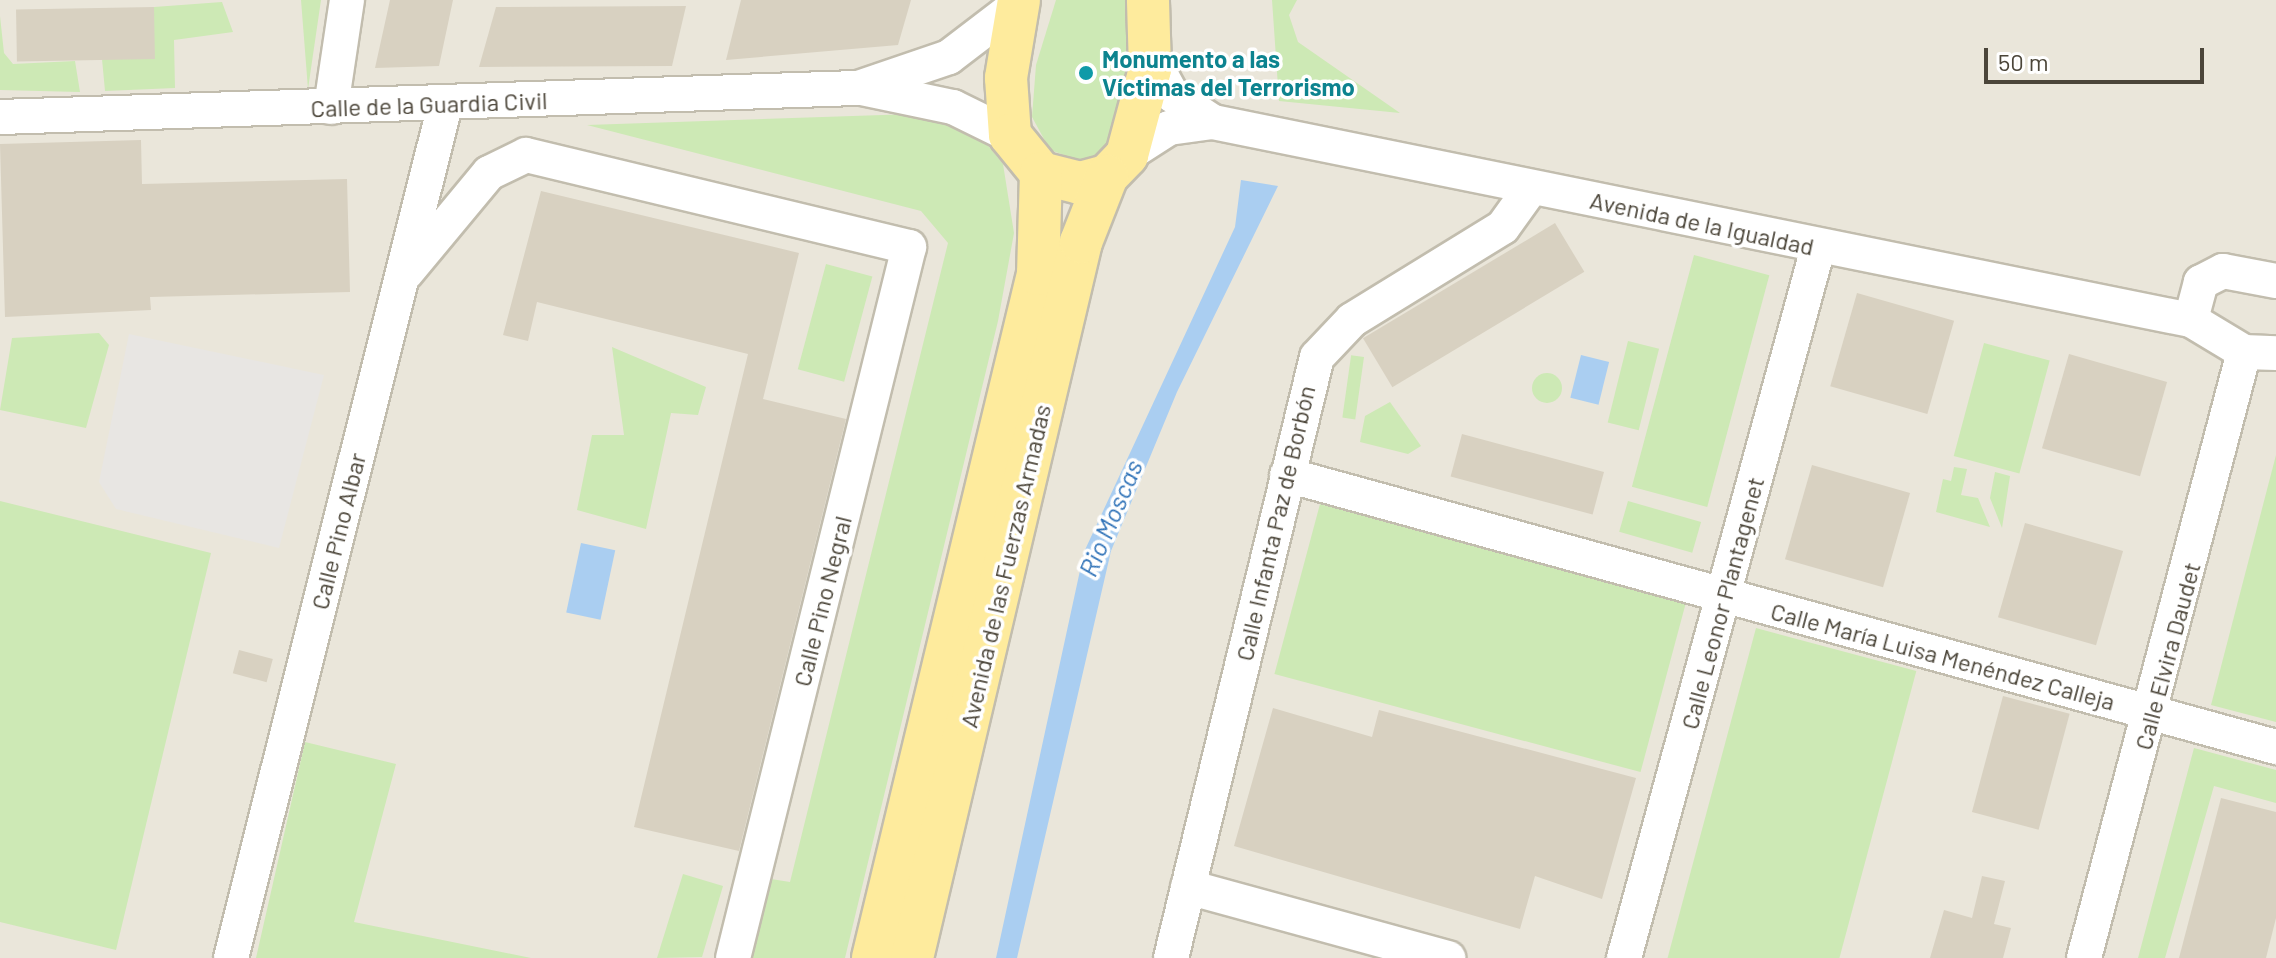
<!DOCTYPE html>
<meta charset="utf-8">
<style>
body{margin:0}
#map{position:relative;width:2276px;height:958px;overflow:hidden;background:#f6f4ec;font-family:Barlow,sans-serif}
div>[style]{position:absolute}
[style*='--x']{left:calc(var(--x)*1px);top:calc(var(--y)*1px);width:calc(var(--w)*1px);rotate:calc(var(--a)*1deg)}
.residential>*{inset:0;background:#eae6da;transform-origin:0 0}
.green>*{inset:0;background:#cde9b5;transform-origin:0 0}
.round{border-radius:50%}
.parking>*{inset:0;background:#e8e6e3}
.water>*{inset:0;background:#aacef1;transform-origin:0 0}
.building>*{inset:0;background:#d8d1c1;transform-origin:0 0}
.roads{filter:drop-shadow(2px 0 #c2bdae) drop-shadow(-2px 0 #c2bdae) drop-shadow(0 2px #c2bdae) drop-shadow(0 -2px #c2bdae)}
.minor>*{height:34px;margin:-17px;padding:0 17px;transform-origin:17px;border-radius:17px;background:#fff}
.major>*{height:42px;margin:-21px;padding:0 21px;transform-origin:21px;border-radius:21px;background:#feeb9d}
.dots>*{width:22px;height:22px;translate:-50% -50%;box-sizing:border-box;border:4px solid #fff;border-radius:50%}
span{translate:-50% -50%;white-space:nowrap;text-align:center;line-height:1.15;-webkit-text-stroke:7px #fff;paint-order:stroke}
.culture-label{font-size:24px;color:#0d838f;font-weight:700}
.left{translate:0 -50%;text-align:left}
.street-label{font-size:24px;color:#4b4539}
.water-label{font-size:26px;color:#3073b8;font-style:italic}
.scale{position:absolute;left:1984px;top:48px;width:220px;height:36px;box-sizing:border-box;border:4px solid #4b4539;border-top:0;padding-left:10px;font-size:24px;line-height:28px;white-space:nowrap;color:#4b4539;-webkit-text-stroke:6px #fff;paint-order:stroke}
</style>
<div id="map">
<div class="residential">
<i style="left:0;top:0;width:2276px;height:958px"></i>
</div>
<div class="green">
<i style="clip-path:polygon(301px 0,321px 0,308px 89px)"></i>
<i style="clip-path:polygon(1056px 0,1132px 0,1128px 125px,1097px 158px,1081px 161px,1050px 150px,1032px 117px,1036px 65px)"></i>
<i style="clip-path:polygon(1272px 0,1297px 0,1289px 15px,1298px 42px,1400px 113px,1279px 101px)"></i>
<i style="clip-path:polygon(222px 2px,233px 32px,174px 40px,175px 88px,105px 91px,102px 59px,154px 59px,154px 7px)"></i>
<i style="clip-path:polygon(0 16px,4px 53px,13px 64px,75px 61px,80px 92px,0 90px)"></i>
<i style="clip-path:polygon(913px 114px,977px 132px,1003px 164px,1014px 233px,998px 321px,845px 958px,751px 958px,771px 879px,790px 882px,948px 243px,921px 211px,587px 125px)"></i>
<i style="left:1694px;top:255px;width:78px;height:240px;rotate:15deg"></i>
<i style="left:826px;top:264px;width:48px;height:109px;rotate:15deg"></i>
<i style="clip-path:polygon(99px 333px,109px 345px,86px 428px,0 410px,12px 338px)"></i>
<i style="left:1628px;top:341px;width:32px;height:84px;rotate:14deg"></i>
<i style="left:1984px;top:343px;width:68px;height:117px;rotate:15deg"></i>
<i style="clip-path:polygon(612px 347px,706px 387px,698px 415px,671px 413px,646px 529px,577px 510px,592px 435px,624px 435px)"></i>
<i style="left:1364px;top:357px;width:63px;height:13px;rotate:98deg"></i>
<i class="round" style="left:1532px;top:373px;width:30px;height:30px"></i>
<i style="clip-path:polygon(1390px 402px,1421px 446px,1408px 454px,1360px 442px,1365px 416px)"></i>
<i style="clip-path:polygon(2276px 455px,2276px 722px,2211px 705px)"></i>
<i style="clip-path:polygon(1954px 467px,1967px 469px,1961px 495px,1978px 498px,1990px 527px,1936px 512px,1943px 479px,1951px 481px)"></i>
<i style="clip-path:polygon(1995px 472px,2010px 476px,2002px 528px,1990px 498px)"></i>
<i style="clip-path:polygon(0 501px,211px 553px,116px 950px,0 922px)"></i>
<i style="left:1628px;top:501px;width:76px;height:32px;rotate:16deg"></i>
<i style="left:1320px;top:504px;width:379px;height:176px;rotate:15deg"></i>
<i style="left:1756px;top:628px;width:166px;height:342px;rotate:15deg"></i>
<i style="clip-path:polygon(305px 742px,396px 764px,354px 922px,531px 958px,256px 958px)"></i>
<i style="clip-path:polygon(2194px 748px,2276px 770px,2276px 803px,2214px 786px,2165px 958px,2138px 958px)"></i>
<i style="clip-path:polygon(683px 874px,723px 886px,702px 957px,657px 958px)"></i>
</div>
<div class="parking">
<i style="clip-path:polygon(129px 334px,324px 375px,279px 548px,116px 509px,99px 482px)"></i>
</div>
<div class="water">
<i style="clip-path:polygon(1241px 180px,1278px 186px,1177px 392px,1111px 551px,1017px 958px,996px 958px,1084px 552px,1235px 227px)"></i>
<i style="left:1581px;top:355px;width:29px;height:44px;rotate:14deg"></i>
<i style="left:581px;top:543px;width:35px;height:71px;rotate:12deg"></i>
</div>
<div class="building">
<i style="clip-path:polygon(390px 0,453px 0,439px 66px,375px 68px)"></i>
<i style="clip-path:polygon(741px 0,911px 0,898px 45px,726px 60px)"></i>
<i style="clip-path:polygon(686px 6px,672px 66px,479px 67px,496px 7px)"></i>
<i style="left:154px;top:7px;width:52px;height:138px;rotate:89deg"></i>
<i style="clip-path:polygon(141px 140px,142px 184px,347px 179px,350px 292px,150px 297px,151px 310px,5px 317px,0 144px)"></i>
<i style="clip-path:polygon(541px 191px,799px 253px,763px 399px,846px 419px,739px 851px,634px 827px,748px 354px,537px 302px,528px 341px,503px 335px)"></i>
<i style="left:1555px;top:223px;width:57px;height:224px;rotate:59deg"></i>
<i style="left:1857px;top:293px;width:101px;height:97px;rotate:16deg"></i>
<i style="left:2069px;top:354px;width:102px;height:98px;rotate:16deg"></i>
<i style="left:1462px;top:434px;width:147px;height:44px;rotate:15deg"></i>
<i style="left:1812px;top:465px;width:102px;height:98px;rotate:16deg"></i>
<i style="left:2025px;top:523px;width:102px;height:98px;rotate:16deg"></i>
<i style="left:239px;top:650px;width:35px;height:24px;rotate:15deg"></i>
<i style="left:2003px;top:696px;width:69px;height:120px;rotate:15deg"></i>
<i style="clip-path:polygon(1273px 708px,1372px 737px,1379px 710px,1636px 778px,1602px 899px,1535px 876px,1520px 929px,1234px 846px)"></i>
<i style="clip-path:polygon(2221px 798px,2276px 812px,2276px 918px,2266px 958px,2179px 958px)"></i>
<i style="clip-path:polygon(1982px 876px,2005px 881px,1994px 924px,2011px 928px,2003px 958px,1930px 958px,1944px 910px,1972px 918px)"></i>
</div>
<div class="roads">
<div class="minor">
<i style="--x:1151;--y:57;--w:43;--a:61.1"></i>
<i style="--x:1172;--y:95;--w:49;--a:33.4"></i>
<i style="--x:1213;--y:122;--w:998;--a:11.45"></i>
<i style="--x:862;--y:88;--w:93;--a:11.8"></i>
<i style="--x:953;--y:107;--w:64;--a:26.2"></i>
<i style="--x:331;--y:107;--w:108;--a:-81.5"></i>
<i style="--x:0;--y:117;--w:858;--a:-1.94"></i>
<i style="--x:858;--y:88;--w:96;--a:-18.8"></i>
<i style="--x:949;--y:57;--w:86;--a:-37.4"></i>
<i style="--x:526;--y:155;--w:394;--a:13.5"></i>
<i style="--x:909;--y:247;--w:732;--a:103.9"></i>
<i style="--x:1127;--y:155;--w:50;--a:-32.7"></i>
<i style="--x:1169;--y:128;--w:44;--a:-7.8"></i>
<i style="--x:406;--y:273;--w:130;--a:-50.3"></i>
<i style="--x:489;--y:173;--w:41;--a:-25.9"></i>
<i style="--x:2276;--y:281;--w:54;--a:-169.3"></i>
<i style="--x:2223;--y:271;--w:25;--a:153"></i>
<i style="--x:2201;--y:282;--w:39;--a:105"></i>
<i style="--x:2191;--y:320;--w:62;--a:31.1"></i>
<i style="--x:2244;--y:352;--w:32;--a:2"></i>
<i style="--x:1287;--y:475;--w:1026;--a:15.38"></i>
<i style="--x:1188;--y:887;--w:270;--a:15.3"></i>
<i style="--x:231;--y:958;--w:879;--a:-75.92"></i>
<i style="--x:1171;--y:958;--w:618;--a:-76.35"></i>
<i style="--x:1317;--y:357;--w:51;--a:-46.6"></i>
<i style="--x:1352;--y:320;--w:177;--a:-31.6"></i>
<i style="--x:1503;--y:227;--w:48;--a:-54.3"></i>
<i style="--x:1624;--y:958;--w:736;--a:-74.72"></i>
<i style="--x:2084;--y:958;--w:627;--a:-75.21"></i>
</div>
<div class="major">
<i style="--x:1019;--y:0;--w:79;--a:99.5"></i>
<i style="--x:1006;--y:78;--w:57;--a:86"></i>
<i style="--x:1010;--y:135;--w:49;--a:50.8"></i>
<i style="--x:1041;--y:173;--w:40;--a:14.4"></i>
<i style="--x:1080;--y:183;--w:28;--a:-15"></i>
<i style="--x:1107;--y:176;--w:29;--a:-46"></i>
<i style="--x:1127;--y:155;--w:89;--a:-75"></i>
<i style="--x:1150;--y:69;--w:69;--a:-91.7"></i>
<i style="--x:873;--y:958;--w:704;--a:-76.44"></i>
<i style="--x:1038;--y:274;--w:101;--a:-88.3"></i>
<i style="--x:912;--y:958;--w:736;--a:-76.72"></i>
<i style="--x:1081;--y:242;--w:71;--a:-68.5"></i>
</div>
</div>
<div class="dots">
<i style="left:1086px;top:73px;background:#0f9aa8"></i>
</div>
<div class="culture-label">
<span class="left" style="left:1102px;top:73px">Monumento a las<br>Víctimas del Terrorismo</span>
</div>
<div class="street-label">
<span style="left:429px;top:104px;rotate:-2deg">Calle de la Guardia Civil</span>
<span style="left:1702px;top:223px;rotate:12deg">Avenida de la Igualdad</span>
<span style="left:1275px;top:523px;rotate:-77deg">Calle Infanta Paz de Borbón</span>
<span style="left:338px;top:531px;rotate:-76deg">Calle Pino Albar</span>
<span style="left:1005px;top:566px;rotate:-77deg">Avenida de las Fuerzas Armadas</span>
<span style="left:822px;top:601px;rotate:-76deg">Calle Pino Negral</span>
<span style="left:1722px;top:603px;rotate:-75deg">Calle Leonor Plantagenet</span>
<span style="left:1943px;top:656px;rotate:15deg">Calle María Luisa Menéndez Calleja</span>
<span style="left:2167px;top:656px;rotate:-75deg">Calle Elvira Daudet</span>
</div>
<div class="water-label">
<span style="left:1110px;top:518px;rotate:-67deg">Rio Moscas</span>
</div>
<div class="scale">50 m</div>
</div>
